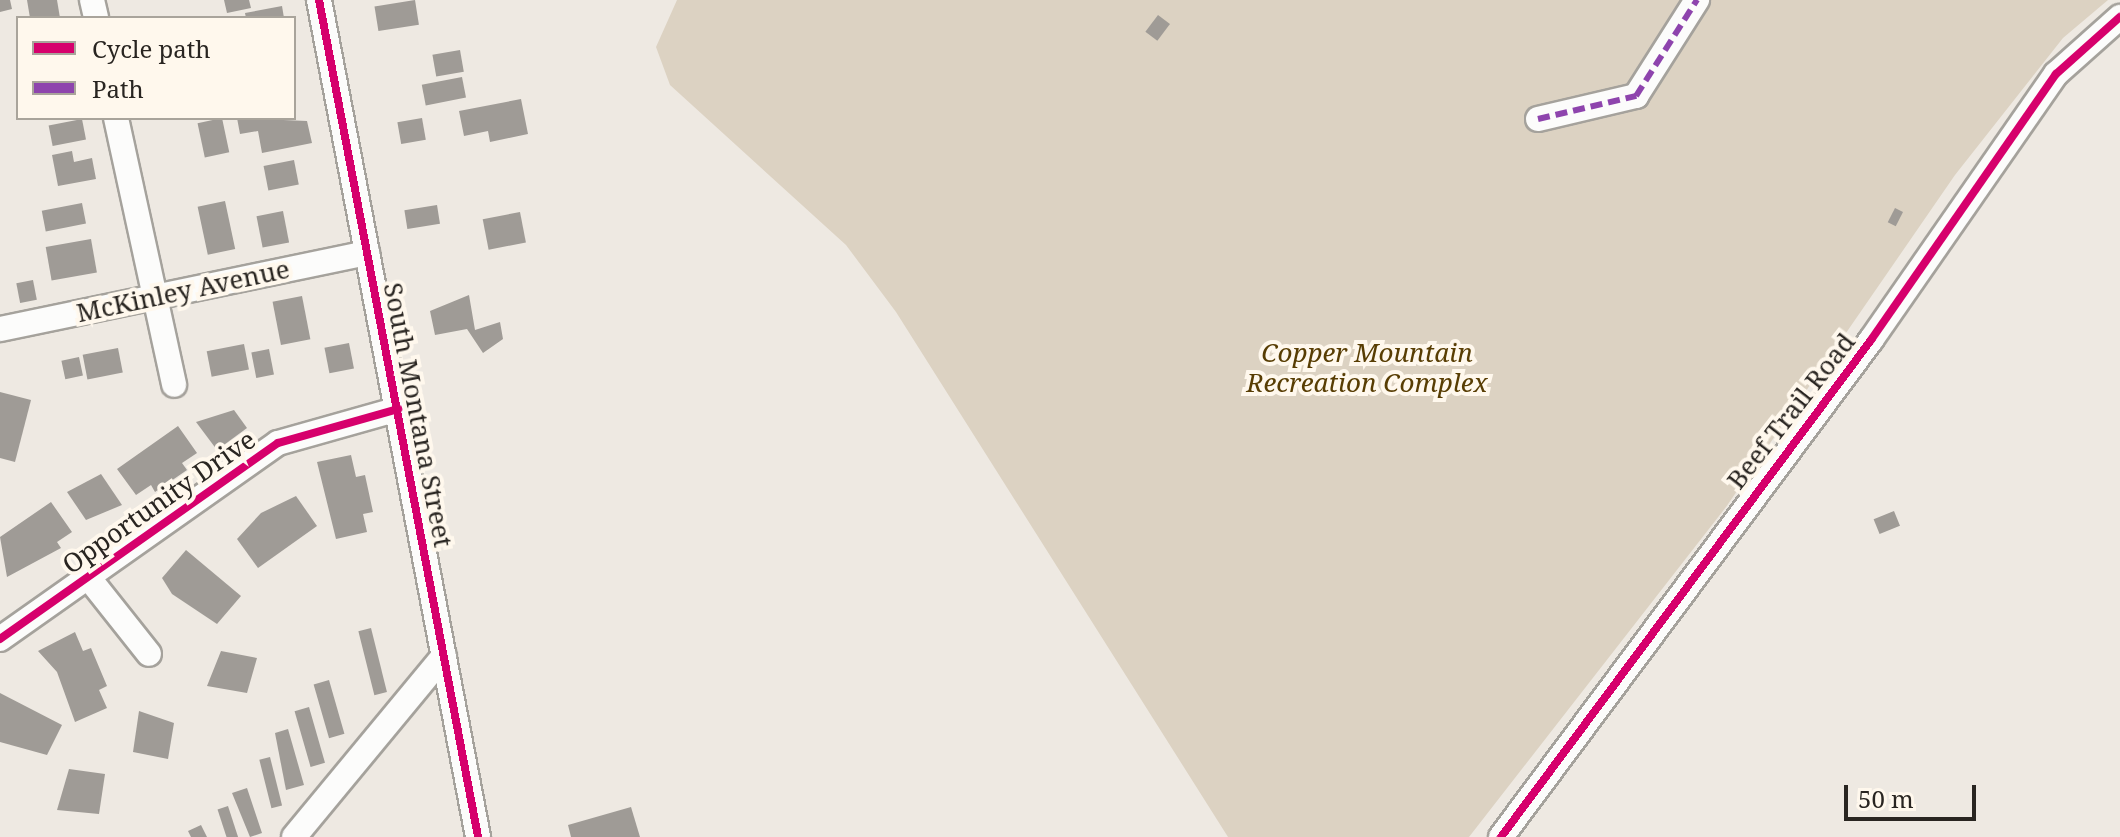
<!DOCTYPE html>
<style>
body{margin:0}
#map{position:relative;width:2120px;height:837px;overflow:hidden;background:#eee9e2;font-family:"Noto Serif",serif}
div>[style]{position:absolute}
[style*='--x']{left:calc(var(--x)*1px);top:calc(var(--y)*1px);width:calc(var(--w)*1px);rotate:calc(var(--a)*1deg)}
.green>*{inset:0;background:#dcd2c2}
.building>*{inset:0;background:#9f9b96;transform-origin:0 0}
.roads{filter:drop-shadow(2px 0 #a5a29c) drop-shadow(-2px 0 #a5a29c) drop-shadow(0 2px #a5a29c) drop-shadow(0 -2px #a5a29c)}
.minor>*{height:24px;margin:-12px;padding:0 12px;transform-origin:12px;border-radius:12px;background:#fcfcfb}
.quiet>*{height:6px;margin-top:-3px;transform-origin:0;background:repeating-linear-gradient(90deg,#8e44ad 0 12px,transparent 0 18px)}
.cycleway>*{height:8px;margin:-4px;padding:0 4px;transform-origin:4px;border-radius:4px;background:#d6006c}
span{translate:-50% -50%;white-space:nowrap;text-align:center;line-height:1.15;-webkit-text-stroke:8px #fff8ed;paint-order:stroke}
.street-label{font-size:26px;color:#292521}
.park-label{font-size:26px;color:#583d03;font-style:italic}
.legend{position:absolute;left:16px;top:16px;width:280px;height:104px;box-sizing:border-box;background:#fff8ed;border:2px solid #a9a49b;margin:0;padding:10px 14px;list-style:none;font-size:24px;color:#292521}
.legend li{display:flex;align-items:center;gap:16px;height:40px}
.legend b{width:40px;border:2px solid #a9a49b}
.scale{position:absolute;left:1844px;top:785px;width:132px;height:36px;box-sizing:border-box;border:4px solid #292521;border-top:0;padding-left:10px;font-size:24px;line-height:28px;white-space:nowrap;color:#292521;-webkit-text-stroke:6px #fff8ed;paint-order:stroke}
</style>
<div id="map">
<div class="green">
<i style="clip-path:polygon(677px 0,2108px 0,2063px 38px,1955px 175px,1726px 507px,1469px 837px,1228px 837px,896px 312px,846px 245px,670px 85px,656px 47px)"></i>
</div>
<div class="building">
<i style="clip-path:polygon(0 0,10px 0,12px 9px,0 12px)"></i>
<i style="clip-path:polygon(27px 0,57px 0,60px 18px,30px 18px)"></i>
<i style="clip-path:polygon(224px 0,249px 0,251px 8px,227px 13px)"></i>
<i style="left:415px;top:0;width:25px;height:41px;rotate:81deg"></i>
<i style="clip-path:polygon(282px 6px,284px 18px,246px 18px,245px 13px)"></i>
<i style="left:1158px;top:15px;width:15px;height:21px;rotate:37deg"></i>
<i style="left:460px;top:50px;width:22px;height:28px;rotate:80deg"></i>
<i style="left:462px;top:77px;width:21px;height:41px;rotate:79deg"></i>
<i style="clip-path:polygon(521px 99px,528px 134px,490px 142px,488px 131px,464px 136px,459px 111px)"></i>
<i style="left:222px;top:118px;width:35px;height:25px;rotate:78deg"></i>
<i style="clip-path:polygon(237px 118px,307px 121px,312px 143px,262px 153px,258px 131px,240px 134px)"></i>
<i style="left:422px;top:118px;width:22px;height:25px;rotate:80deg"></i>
<i style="left:82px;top:119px;width:21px;height:34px;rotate:79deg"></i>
<i style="clip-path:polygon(72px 151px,74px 162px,92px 158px,96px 179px,58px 186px,52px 155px)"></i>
<i style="left:294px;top:160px;width:25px;height:31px;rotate:79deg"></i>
<i style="left:225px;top:201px;width:49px;height:28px;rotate:78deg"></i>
<i style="left:82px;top:203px;width:21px;height:41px;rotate:79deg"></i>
<i style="left:437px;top:205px;width:19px;height:33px;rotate:81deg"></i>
<i style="left:1895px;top:208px;width:9px;height:16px;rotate:27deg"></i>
<i style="left:283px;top:211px;width:32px;height:27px;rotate:79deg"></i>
<i style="left:520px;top:212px;width:31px;height:38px;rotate:79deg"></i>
<i style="left:91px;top:239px;width:34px;height:46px;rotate:80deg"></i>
<i style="left:33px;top:280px;width:20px;height:17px;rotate:79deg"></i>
<i style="clip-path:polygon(469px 295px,475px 330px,500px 322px,503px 339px,483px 353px,467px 329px,435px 335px,430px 311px)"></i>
<i style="left:302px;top:296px;width:44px;height:30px;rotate:79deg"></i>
<i style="left:349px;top:343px;width:26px;height:25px;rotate:79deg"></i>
<i style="left:244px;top:344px;width:26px;height:38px;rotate:79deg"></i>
<i style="left:118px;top:348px;width:25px;height:36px;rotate:79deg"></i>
<i style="left:269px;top:349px;width:26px;height:18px;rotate:79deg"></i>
<i style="left:79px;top:357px;width:19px;height:18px;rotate:78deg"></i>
<i style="clip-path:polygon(0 392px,31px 400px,15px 462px,0 458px)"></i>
<i style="clip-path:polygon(234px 410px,247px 428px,217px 450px,196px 422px)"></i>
<i style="clip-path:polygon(178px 426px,197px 453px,182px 463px,187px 470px,155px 492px,151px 485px,136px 495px,117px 469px)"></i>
<i style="clip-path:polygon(351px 455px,356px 477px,365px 475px,373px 512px,363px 514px,367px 532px,336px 539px,317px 462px)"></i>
<i style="clip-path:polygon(101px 474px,122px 505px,86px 520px,67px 492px)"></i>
<i style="clip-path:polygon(296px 496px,317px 526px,258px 568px,237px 539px,261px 513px)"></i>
<i style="clip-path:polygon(51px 502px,72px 532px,57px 542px,61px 548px,7px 577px,0 537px)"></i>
<i style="left:1894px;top:511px;width:16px;height:22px;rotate:68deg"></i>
<i style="clip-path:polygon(186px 550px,241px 596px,217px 624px,172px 594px,162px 578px)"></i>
<i style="left:371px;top:628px;width:66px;height:13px;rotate:76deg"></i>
<i style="clip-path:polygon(75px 632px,83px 651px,91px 648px,107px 686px,99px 690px,107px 708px,75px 722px,57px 672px,38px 651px)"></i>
<i style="clip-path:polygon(221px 651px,257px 658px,247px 693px,207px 686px)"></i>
<i style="left:329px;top:680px;width:56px;height:16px;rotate:74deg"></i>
<i style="clip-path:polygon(0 693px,62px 725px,47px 755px,0 742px)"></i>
<i style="left:309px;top:707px;width:58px;height:15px;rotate:74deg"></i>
<i style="clip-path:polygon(139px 711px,174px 723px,168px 759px,133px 752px)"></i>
<i style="clip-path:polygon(288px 729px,304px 785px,286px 790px,275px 733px)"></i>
<i style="left:270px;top:757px;width:50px;height:11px;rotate:76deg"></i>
<i style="clip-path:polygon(69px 769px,105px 774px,99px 814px,57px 810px)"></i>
<i style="clip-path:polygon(247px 788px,262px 833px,250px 837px,232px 793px)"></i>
<i style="left:228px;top:806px;width:33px;height:11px;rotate:72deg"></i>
<i style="clip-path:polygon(631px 807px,640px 837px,571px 837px,568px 825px)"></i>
<i style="clip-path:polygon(201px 825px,207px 837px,191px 837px,188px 831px)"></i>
</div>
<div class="roads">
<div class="minor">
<i style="--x:92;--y:0;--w:18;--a:77"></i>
<i style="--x:319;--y:0;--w:852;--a:79.24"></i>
<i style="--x:116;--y:118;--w:273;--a:77.7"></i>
<i style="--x:1538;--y:119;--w:101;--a:-13.2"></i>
<i style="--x:1636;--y:96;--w:114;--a:-57.6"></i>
<i style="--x:0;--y:329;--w:375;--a:-11.7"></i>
<i style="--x:88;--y:577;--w:98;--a:51.6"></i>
<i style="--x:0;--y:639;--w:340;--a:-35.2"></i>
<i style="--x:278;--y:443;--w:125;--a:-15.8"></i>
<i style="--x:294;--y:837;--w:235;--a:-50.4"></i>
<i style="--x:1501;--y:837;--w:620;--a:-53.33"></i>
<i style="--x:1871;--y:340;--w:324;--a:-55.2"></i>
<i style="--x:2056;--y:74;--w:86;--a:-41.7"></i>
</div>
</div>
<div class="quiet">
<i style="--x:1538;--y:119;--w:101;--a:-13.2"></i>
<i style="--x:1636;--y:96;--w:114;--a:-57.6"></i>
</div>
<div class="cycleway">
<i style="--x:319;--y:0;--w:852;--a:79.24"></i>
<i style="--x:0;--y:639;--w:340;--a:-35.2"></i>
<i style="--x:278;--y:443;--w:125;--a:-15.8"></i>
<i style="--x:1501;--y:837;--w:620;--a:-53.33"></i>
<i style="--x:1871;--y:340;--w:324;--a:-55.2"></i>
<i style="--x:2056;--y:74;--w:86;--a:-41.7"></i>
</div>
<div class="street-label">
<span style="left:183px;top:291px;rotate:-12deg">McKinley Avenue</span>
<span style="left:1791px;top:411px;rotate:-52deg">Beef Trail Road</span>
<span style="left:418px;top:415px;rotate:79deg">South Montana Street</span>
<span style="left:159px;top:502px;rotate:-35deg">Opportunity Drive</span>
</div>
<div class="park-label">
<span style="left:1367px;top:368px">Copper Mountain<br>Recreation Complex</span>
</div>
<ul class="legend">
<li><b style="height:10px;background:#d6006c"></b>Cycle path</li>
<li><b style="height:10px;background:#8e44ad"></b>Path</li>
</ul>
<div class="scale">50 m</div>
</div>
